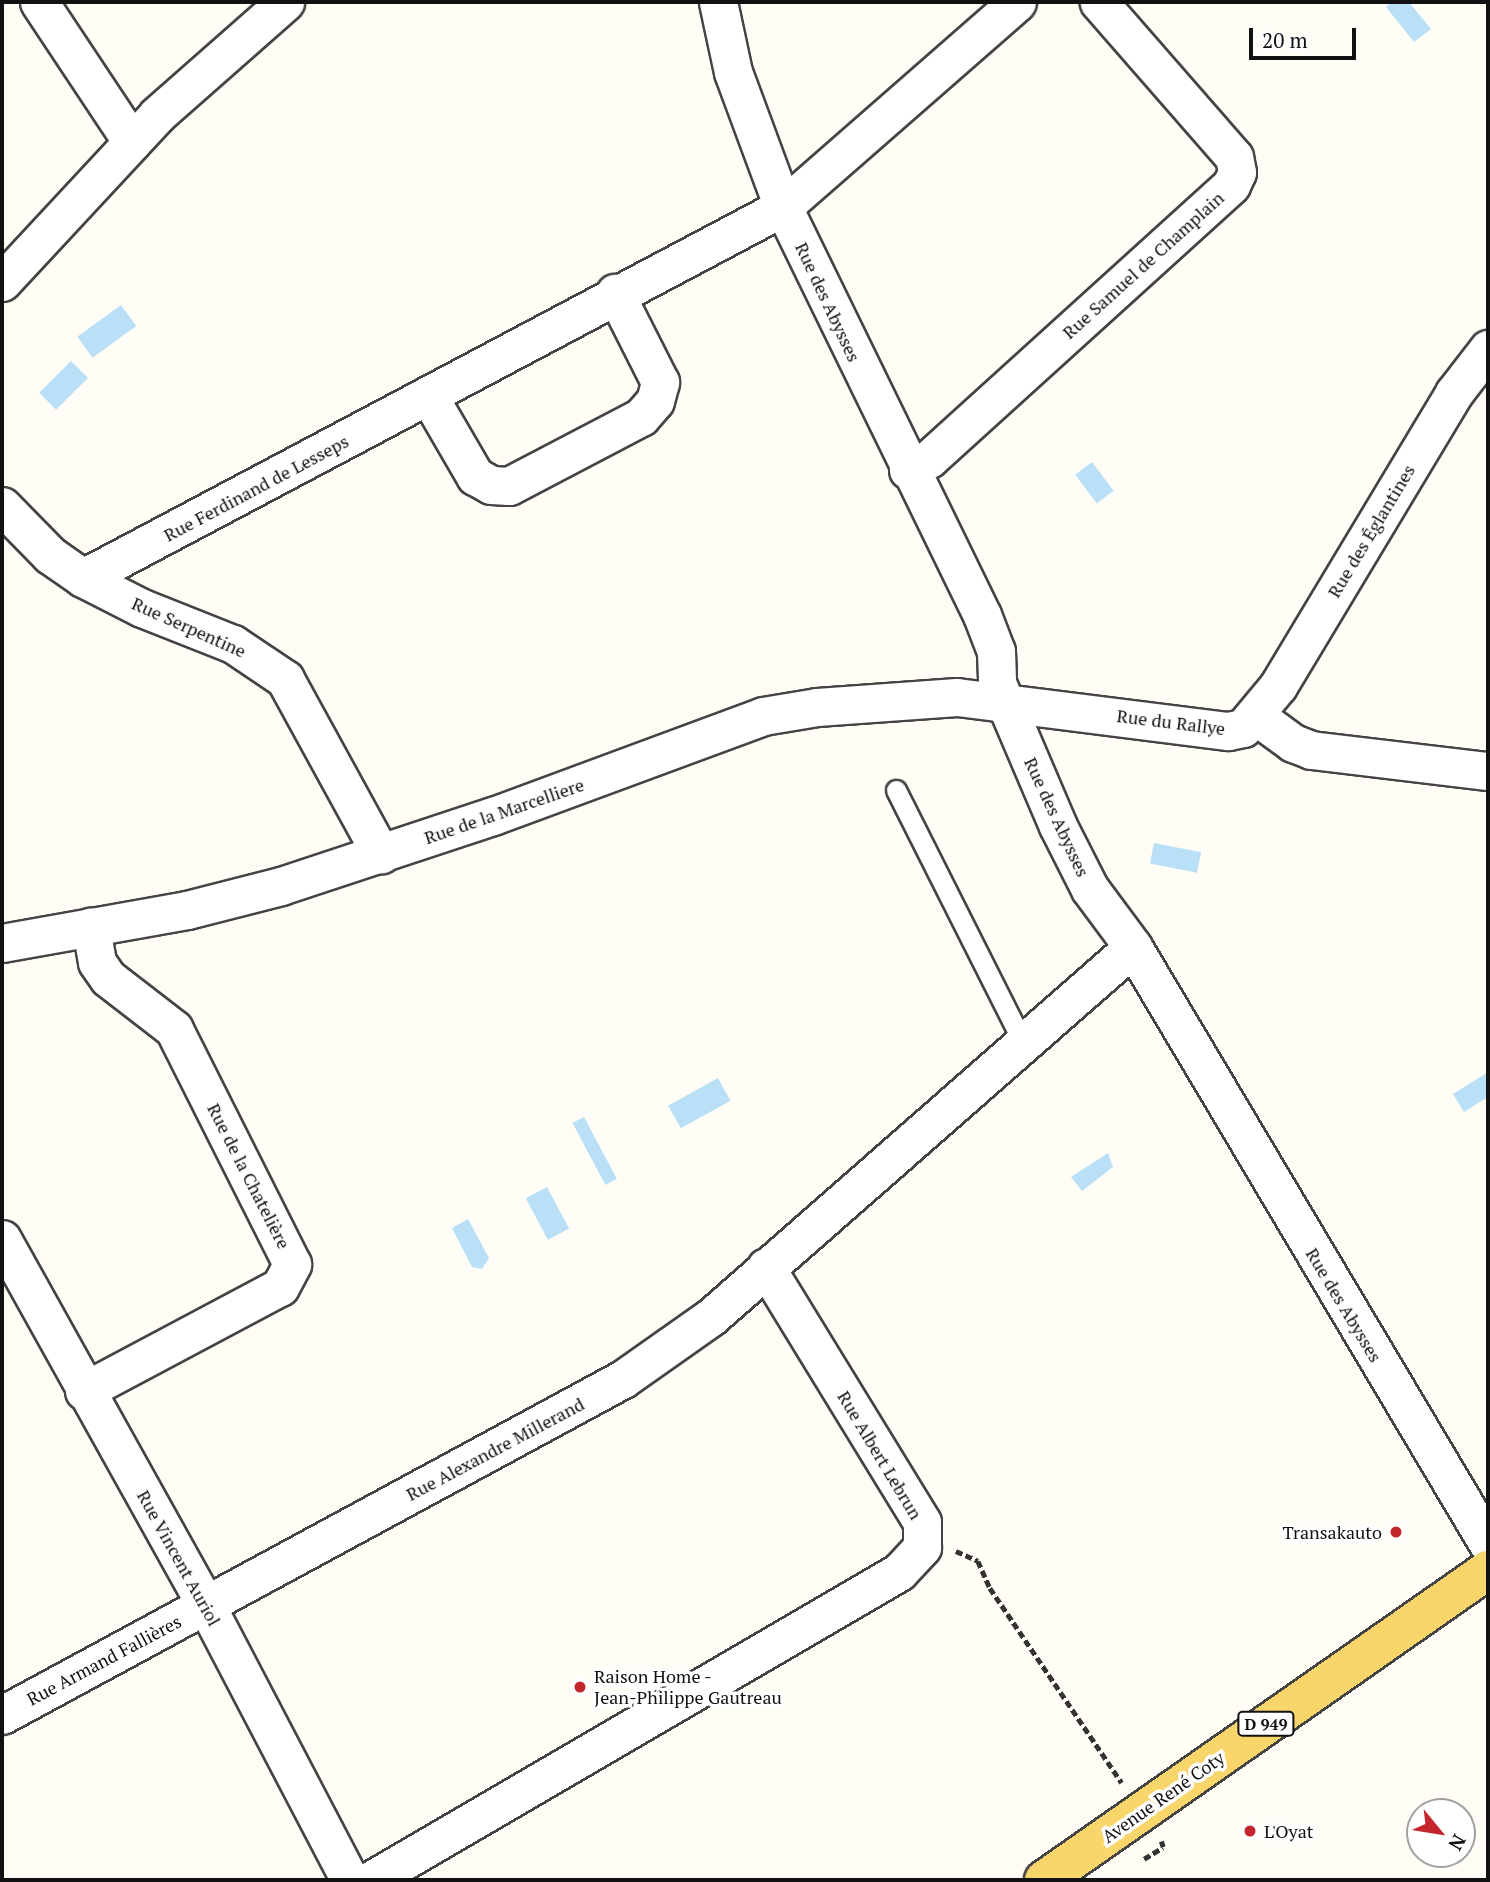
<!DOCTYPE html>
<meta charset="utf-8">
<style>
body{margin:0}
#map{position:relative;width:1490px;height:1882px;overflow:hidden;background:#fffdf5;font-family:"PT Serif",serif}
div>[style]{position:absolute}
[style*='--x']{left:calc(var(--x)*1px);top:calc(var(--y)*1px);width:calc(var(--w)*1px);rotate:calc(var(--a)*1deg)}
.water>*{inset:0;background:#b9e0f7;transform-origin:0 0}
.path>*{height:4.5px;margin-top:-2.25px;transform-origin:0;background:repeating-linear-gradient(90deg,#333 0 7px,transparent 0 10.5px)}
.roads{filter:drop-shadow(2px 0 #444) drop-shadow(-2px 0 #444) drop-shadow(0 2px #444) drop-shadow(0 -2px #444)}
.lane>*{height:19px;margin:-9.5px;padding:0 9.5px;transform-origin:9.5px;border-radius:9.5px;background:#fff}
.street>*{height:37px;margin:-18.5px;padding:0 18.5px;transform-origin:18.5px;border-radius:18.5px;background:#fff}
.primary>*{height:38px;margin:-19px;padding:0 19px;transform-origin:19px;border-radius:19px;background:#f9d66b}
.dots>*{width:19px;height:19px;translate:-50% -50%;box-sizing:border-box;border:4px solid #fff;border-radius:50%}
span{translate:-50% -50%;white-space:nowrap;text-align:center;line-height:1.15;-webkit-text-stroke:7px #fff;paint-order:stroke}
.shield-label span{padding:2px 5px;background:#fff;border:2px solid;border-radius:5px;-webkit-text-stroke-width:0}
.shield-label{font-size:16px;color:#111;font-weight:700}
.street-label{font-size:18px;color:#111}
.poi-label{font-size:18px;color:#111}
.right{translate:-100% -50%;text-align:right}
.left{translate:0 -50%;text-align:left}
.frame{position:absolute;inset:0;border:4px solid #111;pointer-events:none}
.north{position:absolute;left:1406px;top:1798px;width:70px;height:70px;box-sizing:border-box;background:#fff;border:2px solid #a0a0a0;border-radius:50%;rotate:120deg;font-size:19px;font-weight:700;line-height:28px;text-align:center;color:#111}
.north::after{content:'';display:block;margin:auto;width:24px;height:32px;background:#c4262e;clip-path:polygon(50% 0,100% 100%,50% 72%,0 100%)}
.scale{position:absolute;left:1249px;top:28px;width:107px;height:32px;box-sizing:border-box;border:4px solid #111;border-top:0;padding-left:9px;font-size:21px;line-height:24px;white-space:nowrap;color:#111;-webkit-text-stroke:5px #fff;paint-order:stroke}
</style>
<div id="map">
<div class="water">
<i style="clip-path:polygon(1392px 2px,1409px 2px,1431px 29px,1414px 42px,1386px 7px)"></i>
<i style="left:121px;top:305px;width:26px;height:54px;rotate:54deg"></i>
<i style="left:71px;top:361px;width:24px;height:45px;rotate:45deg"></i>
<i style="left:1092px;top:462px;width:36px;height:21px;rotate:53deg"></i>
<i style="left:1154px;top:843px;width:48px;height:21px;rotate:11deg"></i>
<i style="clip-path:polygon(1488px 1072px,1488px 1097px,1464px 1112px,1453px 1094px)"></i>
<i style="left:718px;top:1078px;width:26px;height:57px;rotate:61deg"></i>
<i style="left:584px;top:1117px;width:70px;height:13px;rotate:62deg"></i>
<i style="clip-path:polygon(1108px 1153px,1113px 1167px,1082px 1191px,1071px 1177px)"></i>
<i style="left:547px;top:1187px;width:47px;height:24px;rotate:62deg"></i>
<i style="clip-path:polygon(468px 1219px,489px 1258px,482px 1269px,472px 1267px,452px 1228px)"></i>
</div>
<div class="path">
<i style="--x:956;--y:1551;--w:24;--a:24"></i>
<i style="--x:978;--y:1561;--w:30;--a:66"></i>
<i style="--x:990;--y:1588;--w:235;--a:55.9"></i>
<i style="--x:1144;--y:1859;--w:22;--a:-32"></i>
<i style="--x:1163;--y:1847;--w:6;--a:-108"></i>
</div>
<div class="roads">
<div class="lane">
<i style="--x:896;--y:790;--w:281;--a:63.3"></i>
</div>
<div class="street">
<i style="--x:39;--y:2;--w:168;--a:56.4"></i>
<i style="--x:718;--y:2;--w:72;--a:77.9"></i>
<i style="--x:733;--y:72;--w:144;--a:69.7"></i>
<i style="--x:783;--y:207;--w:454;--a:64"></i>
<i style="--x:982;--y:615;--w:39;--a:69"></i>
<i style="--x:996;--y:651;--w:32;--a:88"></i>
<i style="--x:997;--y:683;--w:155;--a:66.9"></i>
<i style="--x:1058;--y:826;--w:71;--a:63.1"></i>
<i style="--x:1090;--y:889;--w:72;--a:53.4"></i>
<i style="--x:1133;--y:947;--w:695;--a:59.26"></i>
<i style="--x:2;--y:282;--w:228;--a:-47.1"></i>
<i style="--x:157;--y:115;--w:171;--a:-41.4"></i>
<i style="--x:428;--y:395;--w:94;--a:59.9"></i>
<i style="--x:475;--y:476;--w:18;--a:29"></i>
<i style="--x:491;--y:485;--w:18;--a:3"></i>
<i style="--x:509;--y:486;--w:149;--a:-27.6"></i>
<i style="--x:641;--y:417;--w:21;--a:-49"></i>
<i style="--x:655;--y:401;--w:20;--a:-75"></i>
<i style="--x:660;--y:382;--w:100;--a:-116.8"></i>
<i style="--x:908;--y:470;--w:24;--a:-28"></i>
<i style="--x:929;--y:459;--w:408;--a:-42.2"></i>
<i style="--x:1231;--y:185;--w:14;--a:-65"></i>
<i style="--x:1237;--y:172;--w:15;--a:-101"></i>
<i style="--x:1234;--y:157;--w:206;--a:-131.1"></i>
<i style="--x:2;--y:506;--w:69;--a:45.6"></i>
<i style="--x:50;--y:555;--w:40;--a:34.9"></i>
<i style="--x:83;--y:578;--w:66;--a:27"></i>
<i style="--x:142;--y:608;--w:98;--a:21.6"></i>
<i style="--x:233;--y:644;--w:63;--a:33.9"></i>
<i style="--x:285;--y:679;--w:200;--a:61.3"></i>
<i style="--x:83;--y:578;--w:792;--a:-27.92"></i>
<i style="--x:783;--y:207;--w:311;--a:-41.2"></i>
<i style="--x:1256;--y:716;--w:46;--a:36.1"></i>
<i style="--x:1293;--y:743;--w:19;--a:21"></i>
<i style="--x:1311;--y:750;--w:178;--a:6.8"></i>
<i style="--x:2;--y:943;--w:188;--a:-10.1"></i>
<i style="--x:187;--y:910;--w:97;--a:-14.3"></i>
<i style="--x:281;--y:886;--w:223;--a:-18.3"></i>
<i style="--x:493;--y:816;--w:288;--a:-20.3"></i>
<i style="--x:763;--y:716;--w:55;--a:-9.5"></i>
<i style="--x:817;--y:707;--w:140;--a:-4.1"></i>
<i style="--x:957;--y:697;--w:273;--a:7.2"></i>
<i style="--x:1228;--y:731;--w:15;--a:-11"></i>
<i style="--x:1243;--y:728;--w:55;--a:-50.2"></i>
<i style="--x:1278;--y:686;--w:342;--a:-59"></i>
<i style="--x:1454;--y:393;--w:56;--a:-52.3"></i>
<i style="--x:2;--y:1239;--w:419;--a:60.9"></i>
<i style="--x:206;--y:1605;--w:310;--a:62.4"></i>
<i style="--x:84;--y:1391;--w:222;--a:-28"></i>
<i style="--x:280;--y:1287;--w:26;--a:-62"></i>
<i style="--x:292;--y:1264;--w:263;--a:-116.7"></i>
<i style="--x:174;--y:1029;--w:83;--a:-142.3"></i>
<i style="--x:108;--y:978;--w:19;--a:-125"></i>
<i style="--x:97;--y:962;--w:36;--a:-100"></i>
<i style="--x:2;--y:1715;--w:706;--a:-28.42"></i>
<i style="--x:623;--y:1379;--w:108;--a:-35.2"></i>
<i style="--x:711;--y:1317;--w:561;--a:-41.24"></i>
<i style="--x:371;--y:1880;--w:611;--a:-30.26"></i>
<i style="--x:899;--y:1572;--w:34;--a:-47"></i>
<i style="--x:922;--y:1547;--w:25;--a:-90"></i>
<i style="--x:922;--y:1522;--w:299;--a:-121.5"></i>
</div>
<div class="primary">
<i style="--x:1044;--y:1880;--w:542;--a:-34.92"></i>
</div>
</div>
<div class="dots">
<i style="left:1396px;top:1532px;background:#c4262e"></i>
<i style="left:580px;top:1687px;background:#c4262e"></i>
<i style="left:1250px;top:1831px;background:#c4262e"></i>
</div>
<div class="shield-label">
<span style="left:1266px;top:1724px">D 949</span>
</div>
<div class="street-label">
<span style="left:1143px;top:265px;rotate:-42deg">Rue Samuel de Champlain</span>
<span style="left:828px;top:302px;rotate:65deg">Rue des Abysses</span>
<span style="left:256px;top:488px;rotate:-28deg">Rue Ferdinand de Lesseps</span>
<span style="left:1371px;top:531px;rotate:-59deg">Rue des Églantines</span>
<span style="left:189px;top:627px;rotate:24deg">Rue Serpentine</span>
<span style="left:1171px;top:722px;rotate:7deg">Rue du Rallye</span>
<span style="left:504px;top:811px;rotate:-19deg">Rue de la Marcelliere</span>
<span style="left:1057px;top:817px;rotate:65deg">Rue des Abysses</span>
<span style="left:249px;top:1176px;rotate:63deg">Rue de la Chatelière</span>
<span style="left:1344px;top:1305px;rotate:59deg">Rue des Abysses</span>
<span style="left:495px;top:1449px;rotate:-28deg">Rue Alexandre Millerand</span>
<span style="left:880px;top:1455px;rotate:59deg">Rue Albert Lebrun</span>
<span style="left:179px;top:1558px;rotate:61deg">Rue Vincent Auriol</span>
<span style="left:104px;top:1660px;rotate:-28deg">Rue Armand Fallières</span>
<span style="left:1163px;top:1797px;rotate:-35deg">Avenue René Coty</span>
</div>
<div class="poi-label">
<span class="right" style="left:1382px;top:1532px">Transakauto</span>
<span class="left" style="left:594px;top:1687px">Raison Home -<br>Jean-Philippe Gautreau</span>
<span class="left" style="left:1264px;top:1831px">L'Oyat</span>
</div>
<div class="frame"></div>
<div class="north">N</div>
<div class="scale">20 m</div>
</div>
